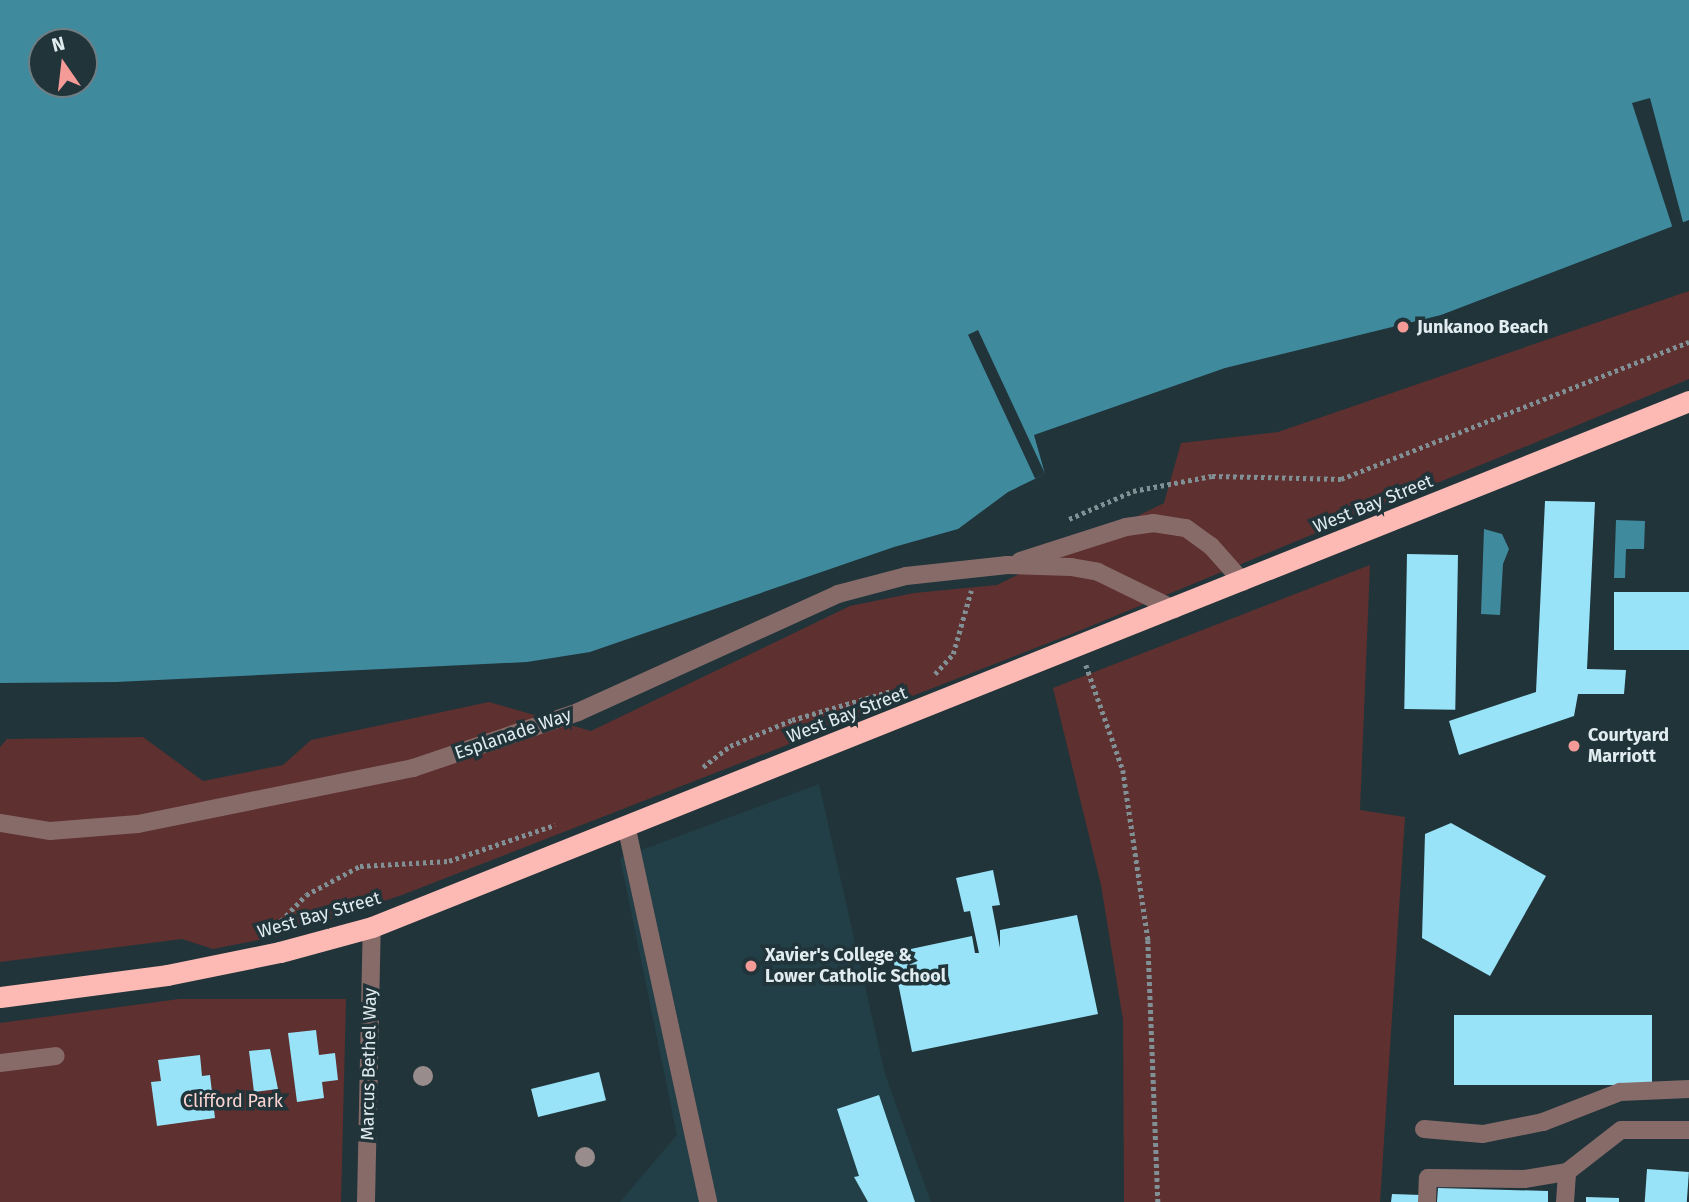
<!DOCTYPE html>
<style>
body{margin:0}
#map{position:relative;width:1689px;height:1202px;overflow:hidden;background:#21343a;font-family:"Fira Sans",sans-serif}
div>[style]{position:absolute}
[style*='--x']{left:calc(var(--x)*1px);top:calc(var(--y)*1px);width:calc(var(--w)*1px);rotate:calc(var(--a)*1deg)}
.built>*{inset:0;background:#223e46}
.green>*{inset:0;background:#5e302f}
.water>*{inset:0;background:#408a9e}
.pier>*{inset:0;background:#21343a;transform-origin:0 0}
.building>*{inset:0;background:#99e3f9;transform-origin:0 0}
.path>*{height:4.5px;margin-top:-2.25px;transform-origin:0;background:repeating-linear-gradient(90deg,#819095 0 3.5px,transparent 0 7px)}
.minor>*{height:18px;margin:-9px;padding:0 9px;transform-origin:9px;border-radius:9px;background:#876b69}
.highway>*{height:21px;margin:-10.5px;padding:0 10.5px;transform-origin:10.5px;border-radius:10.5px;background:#fdbab5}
.trees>*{width:20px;height:20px;margin:-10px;border-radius:50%;background:#998c8d}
.dots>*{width:19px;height:19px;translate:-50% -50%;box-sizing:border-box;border:4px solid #21343a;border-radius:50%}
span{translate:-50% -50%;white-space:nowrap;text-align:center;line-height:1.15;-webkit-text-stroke:7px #21343a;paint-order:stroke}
.poi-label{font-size:18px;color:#e1ecf0;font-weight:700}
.left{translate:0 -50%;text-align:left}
.street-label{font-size:18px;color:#e1ecf0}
.park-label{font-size:18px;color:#fbd4d1}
.north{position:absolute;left:28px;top:28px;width:70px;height:70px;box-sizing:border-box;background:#21343a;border:2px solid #6e7e83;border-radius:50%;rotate:346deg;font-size:19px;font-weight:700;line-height:28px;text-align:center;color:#e1ecf0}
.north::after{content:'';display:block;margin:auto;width:24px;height:32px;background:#f59b97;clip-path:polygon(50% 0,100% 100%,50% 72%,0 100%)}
</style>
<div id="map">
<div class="built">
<i style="clip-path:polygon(819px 784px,885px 1074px,931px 1202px,620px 1202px,677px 1135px,620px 858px)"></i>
</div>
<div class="green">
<i style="clip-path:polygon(1689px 291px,1689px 379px,1074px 633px,402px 895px,279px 936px,213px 949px,182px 939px,0 962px,0 747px,7px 739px,143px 737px,203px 781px,283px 765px,311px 740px,489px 702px,591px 731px,850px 606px,914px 593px,997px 585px,1164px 503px,1181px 443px,1278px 432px)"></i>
<i style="clip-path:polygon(1370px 565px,1360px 810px,1405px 817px,1380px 1202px,1124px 1202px,1123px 1020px,1101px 885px,1053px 688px)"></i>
<i style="clip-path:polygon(179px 999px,346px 999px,341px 1202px,0 1202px,0 1023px)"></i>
</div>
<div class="water">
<i style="clip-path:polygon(evenodd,0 0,1689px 0,1689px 220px,1441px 315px,1225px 368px,1034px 435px,1045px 474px,1008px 492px,958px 529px,894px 547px,590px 652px,527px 662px,116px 682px,0 683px,0 0,42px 42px,84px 42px,84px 84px,42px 84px,42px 42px)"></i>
<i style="clip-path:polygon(1616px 520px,1645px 521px,1644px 549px,1626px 549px,1625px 578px,1614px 578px)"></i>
<i style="clip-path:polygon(1484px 529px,1502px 534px,1509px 549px,1503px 564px,1500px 615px,1481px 614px)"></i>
</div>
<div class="pier">
<i style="clip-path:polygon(1650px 98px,1684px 226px,1673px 229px,1632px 103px)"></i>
<i style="left:978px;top:330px;width:159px;height:11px;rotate:65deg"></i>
</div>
<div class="building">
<i style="clip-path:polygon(1545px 501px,1595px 502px,1587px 669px,1626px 670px,1624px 694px,1578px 694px,1574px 716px,1459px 755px,1449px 721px,1536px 692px)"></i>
<i style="left:1407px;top:554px;width:51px;height:155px;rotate:1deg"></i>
<i style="left:1614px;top:592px;width:75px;height:58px"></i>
<i style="clip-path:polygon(1451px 823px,1546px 876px,1490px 976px,1422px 938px,1425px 834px)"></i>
<i style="clip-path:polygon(993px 870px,1000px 905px,992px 906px,1000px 948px,1000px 930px,1077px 915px,1098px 1014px,912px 1052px,892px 953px,972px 936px,975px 953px,979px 953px,970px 911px,964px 912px,956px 878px)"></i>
<i style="left:1652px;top:1015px;width:70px;height:198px;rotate:90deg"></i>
<i style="clip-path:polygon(316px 1030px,319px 1055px,335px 1053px,338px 1080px,322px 1082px,324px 1098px,297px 1102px,288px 1033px)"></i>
<i style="clip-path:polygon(270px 1049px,278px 1089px,254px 1092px,249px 1051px)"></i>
<i style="clip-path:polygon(200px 1055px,202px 1076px,210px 1075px,215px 1118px,157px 1126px,151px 1082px,161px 1081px,158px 1060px)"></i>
<i style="left:599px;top:1072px;width:29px;height:70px;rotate:76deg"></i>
<i style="clip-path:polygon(879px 1095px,915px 1202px,868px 1202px,854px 1177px,859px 1176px,837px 1109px)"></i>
<i style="left:1647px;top:1169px;width:42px;height:33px;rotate:4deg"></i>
<i style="clip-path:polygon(1438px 1188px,1548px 1191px,1548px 1202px,1437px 1202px)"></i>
<i style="clip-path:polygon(1392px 1194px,1421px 1195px,1421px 1202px,1391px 1202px)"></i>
<i style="clip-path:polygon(1586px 1197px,1619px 1198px,1619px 1202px,1586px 1202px)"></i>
</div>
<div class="path">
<i style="--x:1069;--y:519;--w:70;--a:-23.6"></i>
<i style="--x:1133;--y:491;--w:80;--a:-10.8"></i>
<i style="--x:1212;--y:476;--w:129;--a:1.3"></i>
<i style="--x:1341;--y:479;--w:374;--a:-21.5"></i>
<i style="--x:1086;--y:665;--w:111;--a:70.6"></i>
<i style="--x:1123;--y:770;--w:172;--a:81.6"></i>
<i style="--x:1148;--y:940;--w:262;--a:87.8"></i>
<i style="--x:935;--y:674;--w:27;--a:-48"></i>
<i style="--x:953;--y:654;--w:66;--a:-74.1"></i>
<i style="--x:703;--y:767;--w:34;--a:-38"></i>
<i style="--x:730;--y:746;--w:67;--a:-22.8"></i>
<i style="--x:792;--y:720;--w:103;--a:-16.3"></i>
<i style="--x:276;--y:926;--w:43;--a:-45.9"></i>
<i style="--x:306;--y:895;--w:61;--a:-28.2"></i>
<i style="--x:360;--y:866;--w:89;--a:-3.2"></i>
<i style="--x:449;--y:861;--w:112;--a:-18.8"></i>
</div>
<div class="minor">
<i style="--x:1020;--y:561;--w:111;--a:-17.8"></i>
<i style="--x:1126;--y:527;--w:27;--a:-8"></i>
<i style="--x:1153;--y:523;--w:33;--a:9"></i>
<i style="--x:1186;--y:528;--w:31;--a:36"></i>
<i style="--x:1211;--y:546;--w:48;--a:48.4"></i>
<i style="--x:0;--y:823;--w:51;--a:9.1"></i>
<i style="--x:50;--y:831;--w:88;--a:-4.5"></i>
<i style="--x:138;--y:824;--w:281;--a:-11.5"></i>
<i style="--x:413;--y:768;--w:174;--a:-18.7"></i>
<i style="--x:578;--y:712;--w:286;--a:-24.4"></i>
<i style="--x:838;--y:594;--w:70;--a:-14.8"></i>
<i style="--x:906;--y:576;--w:102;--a:-6.2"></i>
<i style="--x:1007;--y:565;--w:64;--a:1.8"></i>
<i style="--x:1071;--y:567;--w:27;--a:10"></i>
<i style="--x:1098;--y:572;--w:85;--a:26"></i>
<i style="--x:626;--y:825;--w:386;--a:77.7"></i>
<i style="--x:0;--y:1063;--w:56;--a:-7.1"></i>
<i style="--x:1424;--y:1129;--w:59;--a:4.8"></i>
<i style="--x:1483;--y:1134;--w:61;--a:-11.3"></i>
<i style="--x:1543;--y:1122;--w:83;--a:-21.3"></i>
<i style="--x:1620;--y:1092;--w:69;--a:-2.5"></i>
<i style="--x:366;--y:1202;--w:275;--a:-88.8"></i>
<i style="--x:1427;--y:1202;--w:24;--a:-88"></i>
<i style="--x:1428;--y:1178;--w:96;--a:0.6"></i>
<i style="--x:1524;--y:1179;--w:44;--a:-9.2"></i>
<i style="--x:1567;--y:1172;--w:68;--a:-37.9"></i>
<i style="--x:1621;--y:1130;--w:68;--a:0"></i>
<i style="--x:1565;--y:1202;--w:30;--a:-86"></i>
</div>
<div class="highway">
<i style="--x:0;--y:997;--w:168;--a:-7.5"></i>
<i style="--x:167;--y:975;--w:115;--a:-11.5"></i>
<i style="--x:280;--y:952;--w:95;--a:-15.2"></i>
<i style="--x:372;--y:927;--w:1418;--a:-21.77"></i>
</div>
<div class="trees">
<i style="left:423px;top:1076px"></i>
<i style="left:585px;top:1157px"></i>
</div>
<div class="dots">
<i style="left:1403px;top:327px;background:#f59b97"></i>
<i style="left:1574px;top:746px;background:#f59b97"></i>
<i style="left:751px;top:966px;background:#f59b97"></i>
</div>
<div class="poi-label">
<span class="left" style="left:1417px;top:327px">Junkanoo Beach</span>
<span class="left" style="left:1588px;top:746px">Courtyard<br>Marriott</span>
<span class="left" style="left:765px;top:966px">Xavier's College &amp;<br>Lower Catholic School</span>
</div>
<div class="street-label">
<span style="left:1373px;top:504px;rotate:-22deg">West Bay Street</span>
<span style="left:847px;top:715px;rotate:-21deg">West Bay Street</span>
<span style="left:513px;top:734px;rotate:-19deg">Esplanade Way</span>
<span style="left:319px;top:915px;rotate:-16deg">West Bay Street</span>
<span style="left:369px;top:1064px;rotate:-89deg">Marcus Bethel Way</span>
</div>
<div class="park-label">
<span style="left:233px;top:1101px">Clifford Park</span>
</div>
<div class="north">N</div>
</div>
